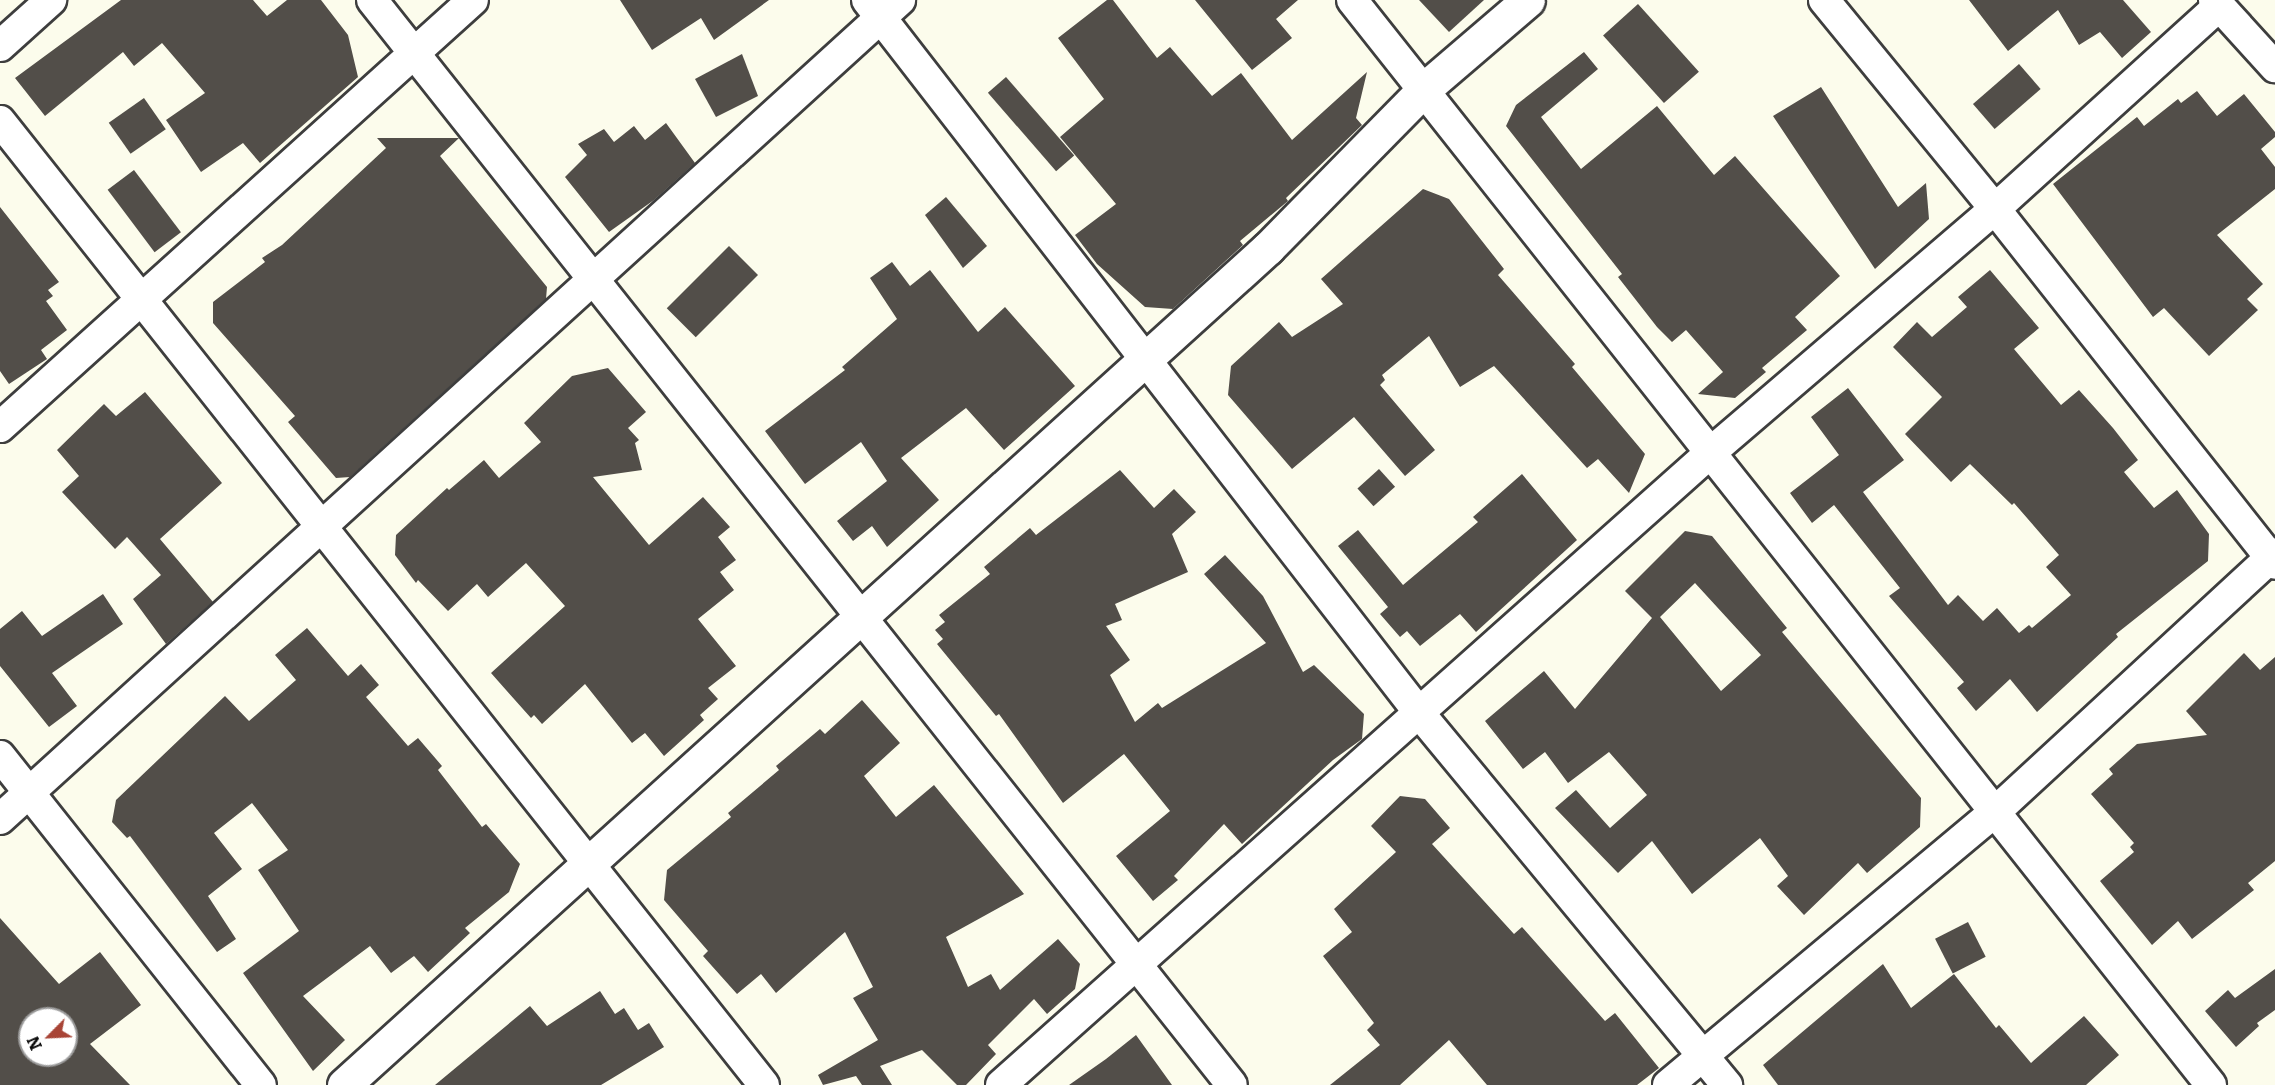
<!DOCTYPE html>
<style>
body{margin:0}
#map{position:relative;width:2275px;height:1085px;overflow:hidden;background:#fcfcec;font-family:Literata,serif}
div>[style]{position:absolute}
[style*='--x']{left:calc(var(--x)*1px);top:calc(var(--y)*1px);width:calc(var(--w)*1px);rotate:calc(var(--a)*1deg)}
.building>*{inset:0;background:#524e49;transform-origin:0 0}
.roads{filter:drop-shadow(2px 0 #3e3e3e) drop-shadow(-2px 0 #3e3e3e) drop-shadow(0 2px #3e3e3e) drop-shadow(0 -2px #3e3e3e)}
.minor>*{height:30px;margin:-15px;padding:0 15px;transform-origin:15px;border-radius:15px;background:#fff}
.tertiary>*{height:33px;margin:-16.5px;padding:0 16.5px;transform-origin:16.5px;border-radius:16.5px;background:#fff}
span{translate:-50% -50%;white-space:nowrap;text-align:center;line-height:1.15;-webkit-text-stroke:6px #fff;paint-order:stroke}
.north{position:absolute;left:18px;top:1007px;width:60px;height:60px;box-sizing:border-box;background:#fff;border:2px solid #9d9d9d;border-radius:50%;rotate:246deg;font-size:16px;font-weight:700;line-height:24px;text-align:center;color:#0b0b0b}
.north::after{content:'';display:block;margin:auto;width:21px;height:27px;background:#a84436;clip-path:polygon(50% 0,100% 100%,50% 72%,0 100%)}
</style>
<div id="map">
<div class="building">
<i style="clip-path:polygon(121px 0,253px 0,267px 16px,287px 0,321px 0,348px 35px,358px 77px,260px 163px,243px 143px,201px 172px,166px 120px,205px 93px,162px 43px,134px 66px,123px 52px,45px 116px,15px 78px)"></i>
<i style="clip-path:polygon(620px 0,769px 0,714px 40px,701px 18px,652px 50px)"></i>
<i style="clip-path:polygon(1107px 0,1113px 0,1157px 58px,1170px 47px,1212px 96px,1241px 73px,1292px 140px,1367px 72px,1356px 118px,1362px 125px,1286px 198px,1288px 201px,1240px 241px,1243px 245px,1173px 309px,1145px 307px,1097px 264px,1075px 235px,1116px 204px,1060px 137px,1104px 99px,1058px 38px)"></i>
<i style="clip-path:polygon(1195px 0,1298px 0,1276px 19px,1292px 38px,1252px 70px)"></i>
<i style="clip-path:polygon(1419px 0,1484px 0,1449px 32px)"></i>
<i style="clip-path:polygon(1969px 0,2123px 0,2151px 32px,2122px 58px,2100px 32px,2079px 45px,2058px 10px,2008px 51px)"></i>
<i style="left:1638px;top:4px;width:91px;height:47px;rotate:48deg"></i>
<i style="clip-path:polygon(1584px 52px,1598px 69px,1541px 117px,1581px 169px,1657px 106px,1714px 175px,1735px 156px,1840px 276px,1795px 317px,1807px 330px,1762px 368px,1766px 372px,1735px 398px,1698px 394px,1723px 372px,1686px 330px,1672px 342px,1657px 327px,1618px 277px,1622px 274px,1506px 126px,1516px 105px)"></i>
<i style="clip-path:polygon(742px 54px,758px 96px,716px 117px,695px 79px)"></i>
<i style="left:2019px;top:64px;width:33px;height:61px;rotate:49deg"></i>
<i style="left:1006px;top:77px;width:104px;height:24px;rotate:49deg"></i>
<i style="clip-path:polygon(1821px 87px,1898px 207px,1926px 183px,1929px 219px,1875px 269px,1773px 116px)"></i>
<i style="clip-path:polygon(2197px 91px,2217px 116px,2244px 94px,2275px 132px,2275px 137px,2261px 149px,2275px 167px,2275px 189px,2217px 235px,2263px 284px,2247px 299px,2258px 310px,2209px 356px,2164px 308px,2153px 317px,2053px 184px,2137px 117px,2144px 126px,2178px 99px,2181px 103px)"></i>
<i style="left:144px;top:98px;width:38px;height:43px;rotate:55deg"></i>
<i style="clip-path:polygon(666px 123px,695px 163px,654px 200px,609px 232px,565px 177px,587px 155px,578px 144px,604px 129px,614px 142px,634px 126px,645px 140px)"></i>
<i style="clip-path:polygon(377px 138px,459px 138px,440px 156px,547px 287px,546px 299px,350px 477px,336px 478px,288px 422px,295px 416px,213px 323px,213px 302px,265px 262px,262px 258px,282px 245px,386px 148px)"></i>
<i style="left:134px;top:170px;width:78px;height:33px;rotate:53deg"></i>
<i style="clip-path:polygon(1423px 189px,1449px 199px,1504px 269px,1498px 275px,1575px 364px,1572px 367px,1645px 454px,1629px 493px,1598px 459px,1587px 468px,1494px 366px,1460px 387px,1429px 336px,1382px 375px,1385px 380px,1380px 385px,1435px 450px,1405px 476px,1354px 417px,1292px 469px,1228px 395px,1231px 366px,1279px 322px,1292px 337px,1343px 304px,1321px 279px)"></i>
<i style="clip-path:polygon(946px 197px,987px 246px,963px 268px,925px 215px)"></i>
<i style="clip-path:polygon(0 207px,59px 282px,48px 290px,53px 296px,46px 301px,67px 330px,41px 350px,47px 359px,9px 384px,0 371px)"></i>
<i style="left:729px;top:246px;width:41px;height:88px;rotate:45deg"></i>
<i style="clip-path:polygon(892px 262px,910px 286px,930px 270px,978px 332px,1005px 307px,1075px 386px,1004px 450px,966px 408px,901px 458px,939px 500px,887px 547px,872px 526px,853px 541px,837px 521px,887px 481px,861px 442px,805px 484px,765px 431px,845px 370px,842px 367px,897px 319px,870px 278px)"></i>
<i style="clip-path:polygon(1990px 270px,2039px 328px,2014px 349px,2061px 405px,2079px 390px,2113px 428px,2138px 460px,2124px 472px,2154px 508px,2177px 490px,2209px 534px,2208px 561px,2116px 634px,2118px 637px,2037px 712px,2010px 679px,1976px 711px,1957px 688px,1964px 682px,1889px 596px,1900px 588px,1834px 505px,1812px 523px,1790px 493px,1839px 455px,1811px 417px,1848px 388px,1904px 460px,1863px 492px,1948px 605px,1958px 595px,1983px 621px,1997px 608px,2019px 633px,2029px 625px,2032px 628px,2071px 595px,2046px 567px,2059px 555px,2014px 503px,2012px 505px,1970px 464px,1951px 482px,1905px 434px,1942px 397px,1893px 347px,1917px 322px,1932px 337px,1967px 307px,1958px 297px)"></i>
<i style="clip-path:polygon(608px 368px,646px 412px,628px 428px,639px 440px,635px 443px,642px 470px,593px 477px,649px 545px,703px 497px,730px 527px,718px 537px,736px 560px,720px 572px,734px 590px,698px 619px,736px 666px,708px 688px,718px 699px,700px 715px,704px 720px,664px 756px,645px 733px,632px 743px,585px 684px,542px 724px,534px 715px,531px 718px,491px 673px,565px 606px,526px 563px,488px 597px,477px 584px,448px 611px,418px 580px,416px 583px,395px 555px,396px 535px,447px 488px,449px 490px,484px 460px,499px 478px,541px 442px,524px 423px,572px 376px)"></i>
<i style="clip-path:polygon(145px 392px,222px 483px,160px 539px,213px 602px,166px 644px,133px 599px,161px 575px,127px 537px,115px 549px,62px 492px,79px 476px,57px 450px,104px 404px,116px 416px)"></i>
<i style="left:1379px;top:469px;width:24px;height:29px;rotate:48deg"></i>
<i style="clip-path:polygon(1120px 470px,1154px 508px,1174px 489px,1196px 512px,1172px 534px,1188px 572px,1115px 604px,1122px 620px,1106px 626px,1130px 660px,1110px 675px,1135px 722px,1158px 703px,1162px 708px,1266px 643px,1204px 574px,1225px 555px,1263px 596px,1303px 672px,1314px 665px,1364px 714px,1362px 739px,1333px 760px,1242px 844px,1224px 824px,1174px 876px,1178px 880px,1153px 901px,1116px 856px,1170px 811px,1124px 754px,1063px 803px,999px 714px,996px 716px,937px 644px,943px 639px,935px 630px,945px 622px,939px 615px,990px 574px,984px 567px,1030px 528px,1036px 535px)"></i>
<i style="clip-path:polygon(1522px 474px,1577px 540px,1476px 632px,1460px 614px,1420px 646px,1407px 631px,1400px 637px,1380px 614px,1388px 607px,1338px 546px,1358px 530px,1403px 585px,1478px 522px,1473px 517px)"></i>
<i style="clip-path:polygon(evenodd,1685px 531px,1712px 536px,1787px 628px,1782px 632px,1921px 798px,1920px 827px,1867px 873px,1858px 863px,1804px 915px,1777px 886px,1788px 876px,1760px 838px,1692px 894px,1652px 841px,1618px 873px,1555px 808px,1576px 790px,1610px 828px,1647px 795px,1609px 752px,1568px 783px,1545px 752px,1523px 769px,1485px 721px,1544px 671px,1575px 709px,1652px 618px,1625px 591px,1685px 531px,1695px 583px,1761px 655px,1721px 691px,1660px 617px,1695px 583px)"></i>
<i style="clip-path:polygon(103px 594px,123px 624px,52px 673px,77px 706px,49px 727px,0 666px,0 629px,22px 611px,42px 636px)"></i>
<i style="clip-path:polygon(307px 628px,348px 676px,361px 664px,379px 685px,366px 697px,408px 746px,418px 738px,442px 766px,438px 770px,482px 827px,486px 824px,520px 864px,509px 892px,465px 928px,470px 933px,428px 972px,414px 956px,391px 973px,370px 946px,303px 996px,345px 1040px,313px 1071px,243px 973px,299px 931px,258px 870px,288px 850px,252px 803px,214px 833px,242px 869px,208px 896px,236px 939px,217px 952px,130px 836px,127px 838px,112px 822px,116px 800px,225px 696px,249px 721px,296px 680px,275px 655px)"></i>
<i style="clip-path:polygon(2244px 653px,2260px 670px,2275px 657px,2275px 861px,2248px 883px,2254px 890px,2192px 939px,2178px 921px,2152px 945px,2100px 881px,2134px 852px,2130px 847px,2134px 843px,2091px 794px,2113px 774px,2109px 769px,2137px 744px,2207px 735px,2186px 711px)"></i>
<i style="clip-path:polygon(862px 700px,900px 743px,864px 776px,896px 817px,934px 785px,1024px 894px,946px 937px,968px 987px,991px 974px,1000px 990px,1058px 939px,1080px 964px,1075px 989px,1047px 1014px,1034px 999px,988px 1045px,996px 1054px,966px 1085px,957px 1085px,922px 1050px,880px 1066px,892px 1085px,862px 1085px,856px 1076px,823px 1085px,818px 1075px,878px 1040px,853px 998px,873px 987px,845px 932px,776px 993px,761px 974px,737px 994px,703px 956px,708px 951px,664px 900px,667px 870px,731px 817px,728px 813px,779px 770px,776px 766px,820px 729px,825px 734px)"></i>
<i style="clip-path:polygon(1400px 796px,1425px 799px,1450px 828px,1432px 844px,1514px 934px,1522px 927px,1605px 1021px,1615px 1013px,1659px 1068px,1637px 1085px,1487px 1085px,1449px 1040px,1400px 1085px,1330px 1085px,1380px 1045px,1367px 1030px,1374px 1023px,1323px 956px,1352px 932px,1334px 909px,1396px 852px,1371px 826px)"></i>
<i style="clip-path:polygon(evenodd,0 918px,59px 984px,100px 952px,141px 1005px,90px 1044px,130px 1085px,0 1085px,0 918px,30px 1019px,66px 1019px,66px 1055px,30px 1055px,30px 1019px)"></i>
<i style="left:1968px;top:922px;width:39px;height:37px;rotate:63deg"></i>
<i style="clip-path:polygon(1883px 964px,1911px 1008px,1954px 974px,1996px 1028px,1999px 1025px,2031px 1063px,2084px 1016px,2119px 1055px,2086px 1085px,1778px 1085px,1763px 1065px)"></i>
<i style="clip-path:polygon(2275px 969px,2275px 1010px,2257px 1023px,2259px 1026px,2236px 1047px,2205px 1011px,2228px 990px,2235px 998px)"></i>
<i style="clip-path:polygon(600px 991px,615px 1014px,624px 1008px,638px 1030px,649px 1023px,664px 1047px,601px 1085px,435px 1085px,530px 1006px,547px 1026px)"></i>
<i style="clip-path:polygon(1136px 1035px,1172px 1085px,1069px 1085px,1106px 1059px)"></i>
</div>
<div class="roads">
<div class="minor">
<i style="--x:372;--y:0;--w:1384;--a:51.6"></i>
<i style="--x:867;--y:0;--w:903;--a:52.24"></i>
<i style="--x:1420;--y:714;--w:482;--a:50.4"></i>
<i style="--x:1352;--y:0;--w:1384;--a:51.63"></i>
<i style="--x:1824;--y:0;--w:270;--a:50.7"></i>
<i style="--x:1995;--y:209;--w:452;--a:51.7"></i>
<i style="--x:2214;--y:0;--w:91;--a:47.7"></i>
<i style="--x:0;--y:46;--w:69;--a:-42"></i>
<i style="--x:0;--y:121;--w:1230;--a:51.6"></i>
<i style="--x:0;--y:427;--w:637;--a:-42.07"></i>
<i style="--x:0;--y:756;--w:420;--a:51.6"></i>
<i style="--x:0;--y:819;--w:1217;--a:-42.3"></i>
<i style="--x:1001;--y:1085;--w:950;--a:-41.71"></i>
<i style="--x:1710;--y:453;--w:375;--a:-40.6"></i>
<i style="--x:1995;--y:209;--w:302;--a:-42.2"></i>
<i style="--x:1668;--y:1085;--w:426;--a:-39.9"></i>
<i style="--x:1995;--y:812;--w:381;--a:-42.7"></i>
</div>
<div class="tertiary">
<i style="--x:344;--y:1085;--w:1247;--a:-42.17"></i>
<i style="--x:1268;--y:248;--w:221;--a:-45.5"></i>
<i style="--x:1423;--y:90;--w:138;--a:-40.6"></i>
</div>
</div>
<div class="north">N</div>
</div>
